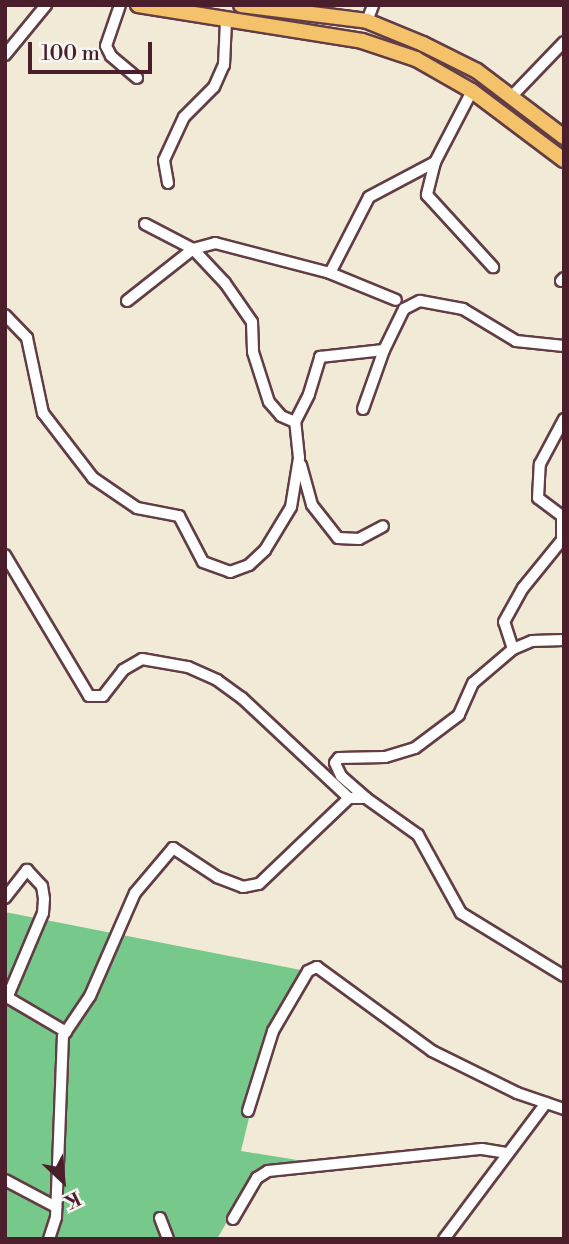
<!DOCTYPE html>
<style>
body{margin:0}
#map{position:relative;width:569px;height:1244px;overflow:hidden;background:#f0ead6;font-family:"Libre Bodoni",serif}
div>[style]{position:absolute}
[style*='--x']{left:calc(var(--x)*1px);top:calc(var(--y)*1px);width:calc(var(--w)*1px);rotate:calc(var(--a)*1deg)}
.green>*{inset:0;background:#77c98b}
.roads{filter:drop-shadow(2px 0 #633d45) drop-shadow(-2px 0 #633d45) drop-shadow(0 2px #633d45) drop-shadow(0 -2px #633d45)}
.minor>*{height:10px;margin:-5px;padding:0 5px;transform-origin:5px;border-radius:5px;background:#fff}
.highway>*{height:14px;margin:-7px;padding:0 7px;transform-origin:7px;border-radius:7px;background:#f3c26a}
span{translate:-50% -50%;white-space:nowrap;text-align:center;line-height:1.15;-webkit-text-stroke:7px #f6f6f2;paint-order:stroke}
.frame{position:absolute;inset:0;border:7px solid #4a1f2b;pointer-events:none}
.north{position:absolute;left:28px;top:1146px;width:70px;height:70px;-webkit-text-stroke:5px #f6f6f2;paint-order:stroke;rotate:154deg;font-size:19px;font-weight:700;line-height:28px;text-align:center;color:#4a1f2b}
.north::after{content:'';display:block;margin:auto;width:24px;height:32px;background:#4a1f2b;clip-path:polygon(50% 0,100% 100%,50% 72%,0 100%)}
.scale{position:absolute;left:28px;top:42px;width:124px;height:32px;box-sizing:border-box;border:4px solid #4a1f2b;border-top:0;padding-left:9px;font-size:21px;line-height:24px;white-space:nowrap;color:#4a1f2b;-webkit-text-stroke:5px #f6f6f2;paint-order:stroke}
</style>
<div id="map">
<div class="green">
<i style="clip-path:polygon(5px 912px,306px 971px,270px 1030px,241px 1151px,316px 1163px,251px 1180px,217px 1239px,5px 1239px)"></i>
</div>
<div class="roads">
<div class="minor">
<i style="--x:120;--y:5;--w:43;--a:108.9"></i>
<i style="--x:106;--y:46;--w:11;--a:63"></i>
<i style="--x:111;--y:56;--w:34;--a:40"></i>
<i style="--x:367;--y:21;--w:17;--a:-69"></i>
<i style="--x:5;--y:55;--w:65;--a:-50.6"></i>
<i style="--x:472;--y:91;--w:80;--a:117.5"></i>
<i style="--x:435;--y:162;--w:34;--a:104"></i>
<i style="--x:427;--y:195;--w:98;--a:47.5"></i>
<i style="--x:511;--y:97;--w:76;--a:-46.1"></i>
<i style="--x:168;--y:183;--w:23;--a:-100"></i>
<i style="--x:164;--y:160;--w:47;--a:-65.1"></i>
<i style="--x:184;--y:117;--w:42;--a:-45"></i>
<i style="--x:214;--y:87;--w:24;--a:-66"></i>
<i style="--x:224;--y:65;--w:44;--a:-87.4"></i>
<i style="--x:145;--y:224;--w:54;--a:27.5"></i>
<i style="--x:193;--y:249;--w:47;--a:46.7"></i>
<i style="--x:225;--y:283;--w:47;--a:55.3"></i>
<i style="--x:252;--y:322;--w:30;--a:88"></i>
<i style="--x:253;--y:352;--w:52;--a:72.3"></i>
<i style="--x:269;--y:402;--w:18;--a:49"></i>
<i style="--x:281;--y:416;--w:15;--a:23"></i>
<i style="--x:330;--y:273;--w:85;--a:-62.8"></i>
<i style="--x:369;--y:197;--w:75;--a:-27.9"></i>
<i style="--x:561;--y:281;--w:4;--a:-45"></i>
<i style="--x:127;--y:301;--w:84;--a:-38.2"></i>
<i style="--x:193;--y:249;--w:23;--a:-15"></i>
<i style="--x:215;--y:243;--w:119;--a:14.6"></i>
<i style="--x:330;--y:273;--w:71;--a:22.2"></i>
<i style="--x:5;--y:315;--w:32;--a:46"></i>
<i style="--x:27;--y:338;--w:77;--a:78"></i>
<i style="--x:43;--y:413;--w:82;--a:52.4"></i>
<i style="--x:93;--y:478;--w:53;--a:34.3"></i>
<i style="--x:137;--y:508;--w:43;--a:10.8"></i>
<i style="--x:179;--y:516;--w:52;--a:62.4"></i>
<i style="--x:203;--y:562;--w:29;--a:20"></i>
<i style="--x:230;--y:572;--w:20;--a:-20"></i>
<i style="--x:249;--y:565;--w:22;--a:-43"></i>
<i style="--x:265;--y:550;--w:50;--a:-58.8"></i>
<i style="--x:291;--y:507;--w:50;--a:-80.7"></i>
<i style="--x:299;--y:458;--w:36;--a:-96"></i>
<i style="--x:295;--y:422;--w:31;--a:-63"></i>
<i style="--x:309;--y:394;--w:39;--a:-73"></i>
<i style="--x:320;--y:357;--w:64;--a:-6.2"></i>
<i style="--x:384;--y:350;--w:46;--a:-64"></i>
<i style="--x:404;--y:309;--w:18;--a:-27"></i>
<i style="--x:420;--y:301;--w:44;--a:10.5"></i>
<i style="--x:463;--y:309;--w:62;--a:31.1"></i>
<i style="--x:516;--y:341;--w:48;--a:5.9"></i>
<i style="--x:363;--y:409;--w:63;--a:-70.4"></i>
<i style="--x:301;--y:465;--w:41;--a:74.6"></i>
<i style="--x:312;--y:505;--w:42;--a:51.8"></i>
<i style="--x:338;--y:538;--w:21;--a:3"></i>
<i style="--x:359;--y:539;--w:27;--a:-28"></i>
<i style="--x:5;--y:555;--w:164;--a:59.2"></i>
<i style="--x:89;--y:696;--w:14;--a:0"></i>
<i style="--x:103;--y:696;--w:33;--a:-52"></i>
<i style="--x:123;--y:670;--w:22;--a:-30"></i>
<i style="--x:142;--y:659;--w:47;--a:9.9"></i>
<i style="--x:188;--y:667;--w:32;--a:24"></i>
<i style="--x:217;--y:680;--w:31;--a:36"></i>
<i style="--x:242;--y:698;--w:146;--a:43.1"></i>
<i style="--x:564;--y:640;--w:32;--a:178"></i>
<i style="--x:532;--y:641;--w:21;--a:157"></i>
<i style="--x:513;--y:649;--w:52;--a:139.6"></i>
<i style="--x:473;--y:683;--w:35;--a:114"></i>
<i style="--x:459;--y:715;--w:55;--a:143.1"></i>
<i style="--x:415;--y:748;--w:31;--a:163"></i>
<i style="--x:385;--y:757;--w:46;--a:178.8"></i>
<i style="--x:339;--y:758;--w:6;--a:129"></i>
<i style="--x:335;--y:763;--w:14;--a:65"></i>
<i style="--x:341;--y:776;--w:33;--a:41"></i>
<i style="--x:366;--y:798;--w:64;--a:35.4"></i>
<i style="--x:418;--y:835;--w:89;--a:61.1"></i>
<i style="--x:461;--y:913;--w:121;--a:31.5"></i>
<i style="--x:513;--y:649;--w:28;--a:-108"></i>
<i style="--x:504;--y:622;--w:39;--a:-61"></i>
<i style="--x:523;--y:588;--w:62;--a:-50.9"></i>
<i style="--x:562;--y:540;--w:24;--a:-90"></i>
<i style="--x:562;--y:516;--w:30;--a:-143"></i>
<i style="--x:538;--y:498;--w:34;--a:-87"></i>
<i style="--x:540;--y:464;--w:51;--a:-61.9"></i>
<i style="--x:5;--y:898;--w:36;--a:-52"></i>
<i style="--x:27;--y:870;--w:22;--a:47"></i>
<i style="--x:42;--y:886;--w:13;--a:81"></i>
<i style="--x:44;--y:899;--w:14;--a:94"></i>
<i style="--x:43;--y:913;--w:90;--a:112.9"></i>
<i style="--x:5;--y:996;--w:71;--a:30.5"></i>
<i style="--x:248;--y:1111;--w:84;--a:-72.6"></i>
<i style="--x:273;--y:1031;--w:69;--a:-59.7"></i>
<i style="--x:308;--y:971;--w:10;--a:-24"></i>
<i style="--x:317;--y:967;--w:142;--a:36.1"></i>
<i style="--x:432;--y:1051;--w:95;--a:26.3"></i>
<i style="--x:517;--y:1093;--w:50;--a:18.8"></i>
<i style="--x:5;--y:1180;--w:58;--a:27.9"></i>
<i style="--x:160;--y:1218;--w:22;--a:69"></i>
<i style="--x:233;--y:1219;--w:48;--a:-59.7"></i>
<i style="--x:257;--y:1178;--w:13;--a:-32"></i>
<i style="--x:268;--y:1171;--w:215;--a:-5.9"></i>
<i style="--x:482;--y:1149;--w:26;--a:9"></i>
<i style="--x:49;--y:1239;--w:23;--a:-72"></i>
<i style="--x:56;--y:1217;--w:181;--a:-87.8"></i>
<i style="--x:63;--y:1036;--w:48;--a:-56"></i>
<i style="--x:90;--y:996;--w:112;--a:-66.4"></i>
<i style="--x:135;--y:893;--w:59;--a:-49.8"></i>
<i style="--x:173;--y:848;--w:53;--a:33.4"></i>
<i style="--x:217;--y:877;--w:28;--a:21"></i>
<i style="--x:243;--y:887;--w:16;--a:-11"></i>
<i style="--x:259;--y:884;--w:124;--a:-43.7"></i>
<i style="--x:349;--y:798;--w:17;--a:0"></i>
<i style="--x:444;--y:1239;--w:170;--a:-53.1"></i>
</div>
<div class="highway">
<i style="--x:138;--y:5;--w:227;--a:9.1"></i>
<i style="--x:362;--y:41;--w:57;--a:18.4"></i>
<i style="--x:416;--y:59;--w:64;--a:29.7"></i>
<i style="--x:472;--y:91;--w:115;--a:36.9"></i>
<i style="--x:241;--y:5;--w:127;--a:7.2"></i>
<i style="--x:367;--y:21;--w:61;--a:22.3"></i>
<i style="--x:423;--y:44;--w:60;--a:26.6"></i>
<i style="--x:477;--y:71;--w:109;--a:37.2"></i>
</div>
</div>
<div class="frame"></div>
<div class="north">K</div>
<div class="scale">100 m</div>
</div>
